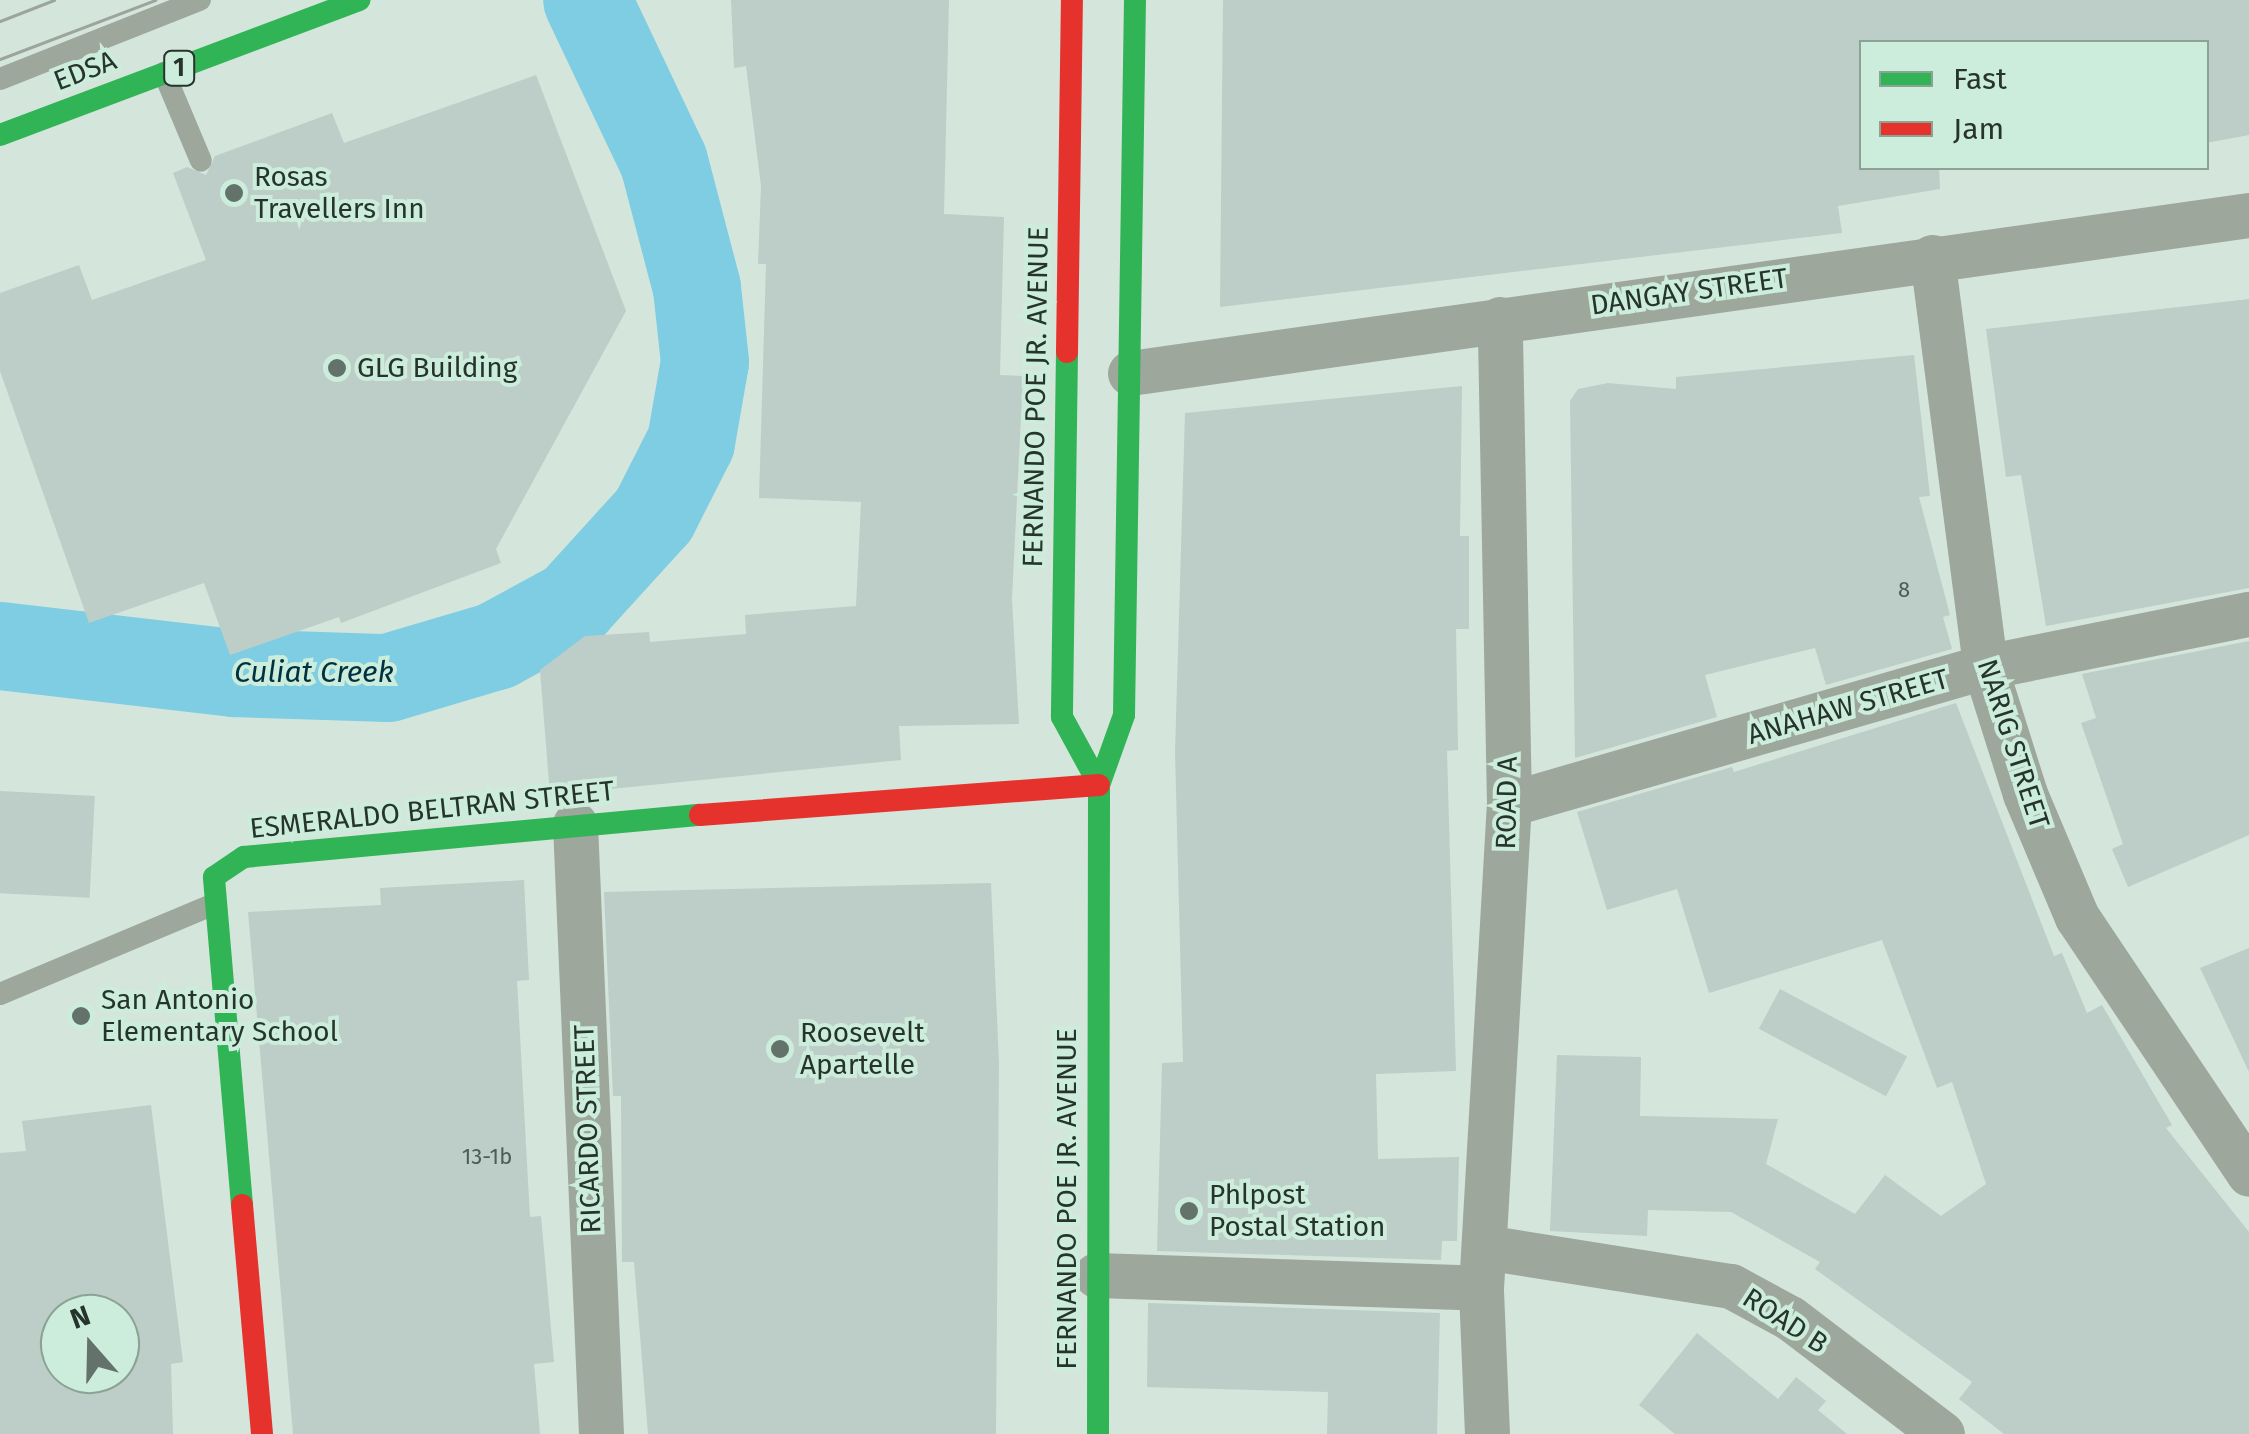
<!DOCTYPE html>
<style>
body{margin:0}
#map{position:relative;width:2249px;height:1434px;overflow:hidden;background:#d4e5dc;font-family:"Fira Sans",sans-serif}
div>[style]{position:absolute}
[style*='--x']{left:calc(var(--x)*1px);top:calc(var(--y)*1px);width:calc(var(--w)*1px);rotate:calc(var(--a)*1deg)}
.river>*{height:88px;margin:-44px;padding:0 44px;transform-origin:44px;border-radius:44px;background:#7ecde3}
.building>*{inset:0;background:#bdcdc8;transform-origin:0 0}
.lane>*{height:22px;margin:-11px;padding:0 11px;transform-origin:11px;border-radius:11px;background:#9ea79c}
.street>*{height:45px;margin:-22.5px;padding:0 22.5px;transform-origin:22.5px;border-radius:22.5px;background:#9ea79c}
.fast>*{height:22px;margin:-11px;padding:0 11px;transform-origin:11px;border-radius:11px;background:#30b455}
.jam>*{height:22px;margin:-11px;padding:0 11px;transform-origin:11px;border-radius:11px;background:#e5322d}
.tram>*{height:2.5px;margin:-1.25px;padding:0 1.25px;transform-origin:1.25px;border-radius:1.25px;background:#9ca59c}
.dots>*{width:28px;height:28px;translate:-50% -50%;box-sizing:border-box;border:5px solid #cceddb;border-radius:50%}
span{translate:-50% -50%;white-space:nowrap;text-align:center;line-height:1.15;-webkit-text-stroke:8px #cceddb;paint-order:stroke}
.number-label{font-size:22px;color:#4d5c55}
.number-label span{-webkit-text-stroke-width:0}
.shield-label span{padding:2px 8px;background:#cceddb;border:2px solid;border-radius:8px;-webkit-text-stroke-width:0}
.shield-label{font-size:25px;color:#26342d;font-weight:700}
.street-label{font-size:28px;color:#26342d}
.poi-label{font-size:28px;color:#26342d}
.left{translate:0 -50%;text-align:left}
.water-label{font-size:30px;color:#003140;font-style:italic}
.legend{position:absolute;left:1859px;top:40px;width:350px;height:130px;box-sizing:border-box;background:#cceddb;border:2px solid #8aa395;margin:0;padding:12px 18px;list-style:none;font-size:30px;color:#26342d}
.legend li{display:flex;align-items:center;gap:20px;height:50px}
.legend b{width:50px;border:2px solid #8aa395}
.north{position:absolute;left:40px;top:1294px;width:100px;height:100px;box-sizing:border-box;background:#cceddb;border:2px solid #8aa395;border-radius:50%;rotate:340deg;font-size:28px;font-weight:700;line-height:40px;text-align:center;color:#26342d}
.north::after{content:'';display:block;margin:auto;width:35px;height:45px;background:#63726a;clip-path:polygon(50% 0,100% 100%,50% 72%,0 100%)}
</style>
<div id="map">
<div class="river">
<i style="--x:0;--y:646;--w:236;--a:6.6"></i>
<i style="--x:234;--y:673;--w:154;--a:1.9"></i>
<i style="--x:388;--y:678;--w:113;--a:-16.5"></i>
<i style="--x:496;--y:646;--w:88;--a:-28.6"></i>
<i style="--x:573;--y:604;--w:120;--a:-47.7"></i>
<i style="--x:654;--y:515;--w:82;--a:-63.1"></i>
<i style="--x:691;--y:442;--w:81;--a:-80.1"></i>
<i style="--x:705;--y:362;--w:74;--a:-96.2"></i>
<i style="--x:697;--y:288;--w:130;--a:-104.7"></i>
<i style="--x:664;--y:162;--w:179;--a:-115.4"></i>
</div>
<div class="building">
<i style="clip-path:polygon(731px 0,949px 0,944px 214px,1004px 217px,1000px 375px,1023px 376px,1012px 599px,1019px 724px,899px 726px,901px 760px,550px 795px,540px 670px,585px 636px,649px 632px,650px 642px,746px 634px,745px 615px,856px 606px,861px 502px,759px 498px,766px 264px,758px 264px,761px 186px,746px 66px,734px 68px)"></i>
<i style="clip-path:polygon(1223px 0,2249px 0,2249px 135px,2206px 143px,2206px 42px,1862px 42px,1862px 168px,1939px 168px,1940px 189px,1838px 206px,1842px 233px,1220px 307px)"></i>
<i style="clip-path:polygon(536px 75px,626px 311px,496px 549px,501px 563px,341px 623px,339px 617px,230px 655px,204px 583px,89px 623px,0 371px,0 293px,79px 265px,92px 300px,206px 260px,173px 173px,187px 167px,206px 175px,215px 156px,332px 113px,344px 143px)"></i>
<i style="clip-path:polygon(2249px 299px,2249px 588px,2046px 626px,2021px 475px,2006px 477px,1986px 329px)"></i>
<i style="clip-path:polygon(1914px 355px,1930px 496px,1919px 497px,1950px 615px,1943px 617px,1952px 649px,1826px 685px,1815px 648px,1705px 675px,1717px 717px,1575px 758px,1570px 401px,1578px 389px,1608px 383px,1676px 389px,1676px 377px)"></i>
<i style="clip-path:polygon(1462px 386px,1460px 536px,1469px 536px,1469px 629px,1456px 629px,1458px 750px,1447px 751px,1456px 1071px,1376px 1074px,1378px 1159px,1459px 1157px,1457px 1241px,1442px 1241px,1441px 1260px,1157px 1251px,1162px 1063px,1183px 1062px,1175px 752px,1185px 413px)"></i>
<i style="clip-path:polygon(2249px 641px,2249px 835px,2128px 887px,2112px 849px,2123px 844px,2081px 723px,2096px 718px,2082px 674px)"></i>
<i style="clip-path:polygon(1956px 703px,2054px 956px,2062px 953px,2087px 1013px,2102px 1005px,2172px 1125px,2166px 1128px,2249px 1232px,2249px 1434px,2004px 1434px,1959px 1399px,1972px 1382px,1815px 1269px,1820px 1262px,1731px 1212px,1648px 1210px,1647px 1236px,1550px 1231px,1557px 1055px,1641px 1057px,1640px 1116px,1778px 1119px,1766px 1164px,1855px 1214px,1885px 1175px,1941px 1216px,1986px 1184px,1952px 1082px,1937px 1088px,1882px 940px,1709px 993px,1677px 889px,1607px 910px,1577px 812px,1732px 767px,1734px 772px)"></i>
<i style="left:0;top:791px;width:95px;height:102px;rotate:3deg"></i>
<i style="clip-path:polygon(524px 880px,529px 980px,517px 981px,530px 1217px,541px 1216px,554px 1362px,534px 1364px,540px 1434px,293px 1434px,248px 912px,381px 905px,380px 888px)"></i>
<i style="clip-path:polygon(991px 883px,999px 1063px,996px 1434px,648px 1434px,634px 1262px,622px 1262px,621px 1096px,613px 1096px,604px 892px)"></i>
<i style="clip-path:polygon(2249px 948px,2249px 1072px,2200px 968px)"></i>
<i style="left:1780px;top:989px;width:144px;height:45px;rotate:28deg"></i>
<i style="clip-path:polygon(evenodd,151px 1105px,183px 1362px,171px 1364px,173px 1434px,0 1434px,0 1153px,26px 1151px,22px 1121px,151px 1105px,60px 1314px,120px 1314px,120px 1374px,60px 1374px,60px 1314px)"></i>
<i style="clip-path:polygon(1148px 1303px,1440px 1313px,1437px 1434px,1327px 1434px,1328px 1392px,1147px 1387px)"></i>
<i style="clip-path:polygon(1697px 1333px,1778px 1399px,1796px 1377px,1826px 1401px,1818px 1410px,1847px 1434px,1675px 1434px,1639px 1405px)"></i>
</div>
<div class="lane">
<i style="--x:164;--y:73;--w:95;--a:67.2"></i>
<i style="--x:0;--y:79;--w:215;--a:-21.6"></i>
<i style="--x:0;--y:994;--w:234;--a:-22.8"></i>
</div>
<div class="street">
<i style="--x:1932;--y:257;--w:413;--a:82.6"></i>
<i style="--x:1985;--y:667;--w:133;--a:72.5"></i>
<i style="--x:2025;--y:794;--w:134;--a:67.1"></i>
<i style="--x:2077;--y:917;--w:309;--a:56.2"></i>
<i style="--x:1130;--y:373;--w:1130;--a:-8.04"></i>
<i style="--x:1509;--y:804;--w:495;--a:-16.1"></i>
<i style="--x:1985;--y:667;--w:269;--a:-11.4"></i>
<i style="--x:575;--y:824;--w:611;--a:87.56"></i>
<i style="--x:1484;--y:1247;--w:250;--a:9"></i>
<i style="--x:1731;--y:1286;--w:67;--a:28.5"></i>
<i style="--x:1790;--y:1318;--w:191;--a:37.3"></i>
<i style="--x:1096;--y:1275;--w:385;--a:1.9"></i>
<i style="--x:1487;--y:1434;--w:146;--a:-92.4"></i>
<i style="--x:1481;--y:1288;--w:485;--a:-86.7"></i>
<i style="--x:1509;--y:804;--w:485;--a:-91.1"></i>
</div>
<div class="fast">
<i style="--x:0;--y:135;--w:384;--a:-20.6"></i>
<i style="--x:1067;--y:352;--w:365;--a:90.8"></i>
<i style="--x:1062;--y:717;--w:77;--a:61.4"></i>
<i style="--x:242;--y:1205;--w:329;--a:-94.9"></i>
<i style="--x:214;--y:877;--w:36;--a:-34"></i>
<i style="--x:244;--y:857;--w:458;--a:-5.3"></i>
<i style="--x:1098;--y:1434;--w:649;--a:-89.91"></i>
<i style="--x:1099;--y:785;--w:74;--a:-70.3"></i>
<i style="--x:1124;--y:715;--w:715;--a:-89.12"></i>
</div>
<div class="jam">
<i style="--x:1067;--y:352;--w:352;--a:-89.2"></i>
<i style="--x:700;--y:815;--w:400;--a:-4.3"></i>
<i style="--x:242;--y:1205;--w:230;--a:85"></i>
</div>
<div class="tram">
<i style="--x:0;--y:21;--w:58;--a:-21.3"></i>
<i style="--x:0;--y:59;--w:166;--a:-20.8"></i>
</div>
<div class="dots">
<i style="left:234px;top:193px;background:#63726a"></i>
<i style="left:337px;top:368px;background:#63726a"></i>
<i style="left:81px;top:1016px;background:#63726a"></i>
<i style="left:780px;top:1049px;background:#63726a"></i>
<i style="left:1189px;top:1211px;background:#63726a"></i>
</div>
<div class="number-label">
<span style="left:1904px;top:590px">8</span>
<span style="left:487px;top:1157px">13-1b</span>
</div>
<div class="shield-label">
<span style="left:179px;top:68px">1</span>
</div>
<div class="street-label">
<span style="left:85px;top:71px;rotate:-21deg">EDSA</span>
<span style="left:1689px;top:292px;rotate:-8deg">DANGAY STREET</span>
<span style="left:1036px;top:397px;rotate:-89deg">FERNANDO POE JR. AVENUE</span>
<span style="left:1848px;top:707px;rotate:-16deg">ANAHAW STREET</span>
<span style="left:2013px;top:744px;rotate:72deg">NARIG STREET</span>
<span style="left:1507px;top:803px;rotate:-89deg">ROAD A</span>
<span style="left:432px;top:810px;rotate:-6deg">ESMERALDO BELTRAN STREET</span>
<span style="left:588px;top:1129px;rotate:-92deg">RICARDO STREET</span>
<span style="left:1067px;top:1199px;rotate:-90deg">FERNANDO POE JR. AVENUE</span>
<span style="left:1785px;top:1321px;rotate:33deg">ROAD B</span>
</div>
<div class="poi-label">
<span class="left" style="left:254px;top:193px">Rosas<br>Travellers Inn</span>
<span class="left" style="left:357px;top:368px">GLG Building</span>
<span class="left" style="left:101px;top:1016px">San Antonio<br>Elementary School</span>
<span class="left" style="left:800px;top:1049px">Roosevelt<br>Apartelle</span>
<span class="left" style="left:1209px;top:1211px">Phlpost<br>Postal Station</span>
</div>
<div class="water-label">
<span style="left:314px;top:672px">Culiat Creek</span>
</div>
<ul class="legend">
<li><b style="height:12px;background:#30b455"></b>Fast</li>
<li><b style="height:12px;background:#e5322d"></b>Jam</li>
</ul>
<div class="north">N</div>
</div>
